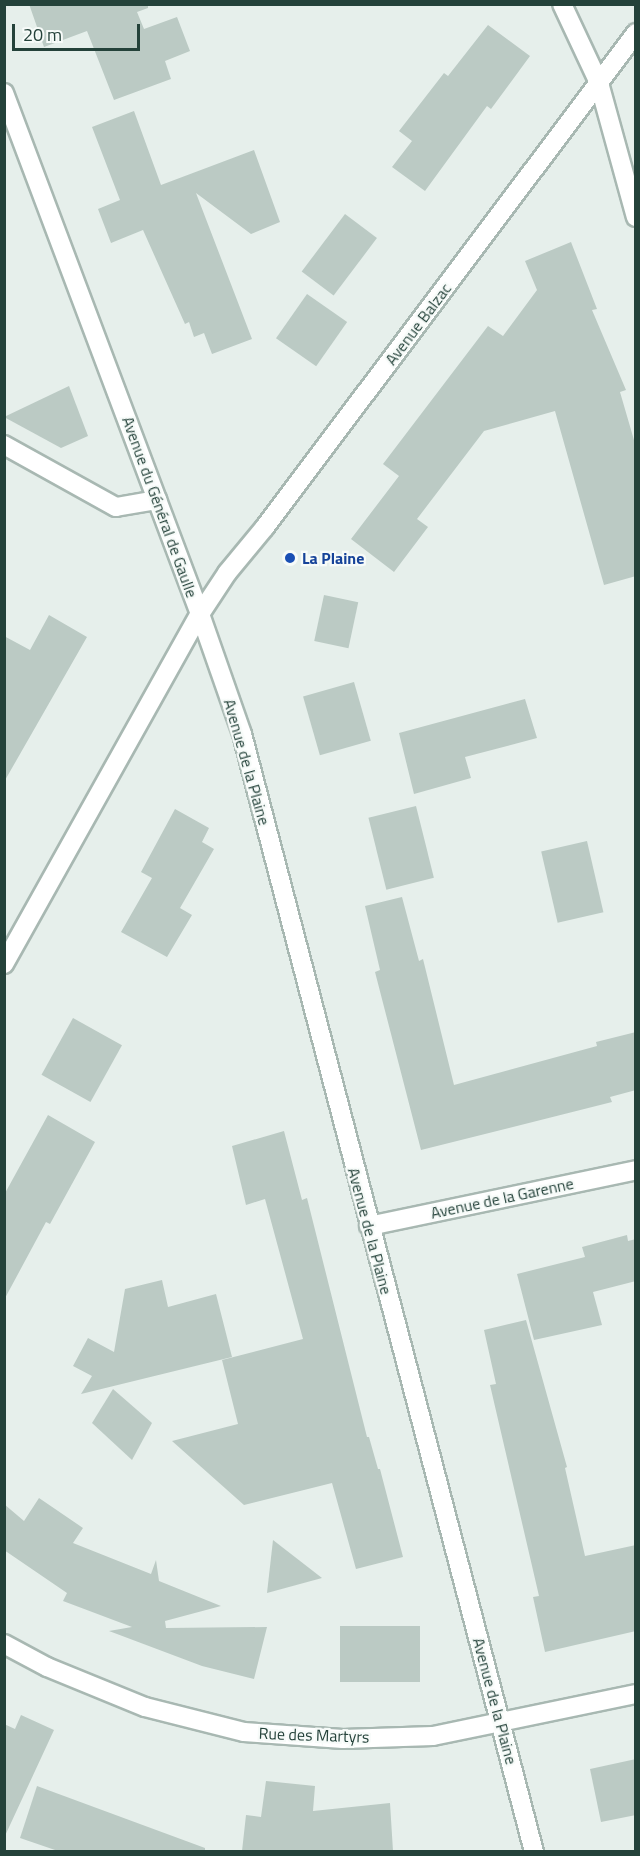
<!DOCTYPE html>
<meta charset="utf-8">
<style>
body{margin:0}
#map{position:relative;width:640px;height:1856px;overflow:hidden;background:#e6efeb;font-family:"Titillium Web",sans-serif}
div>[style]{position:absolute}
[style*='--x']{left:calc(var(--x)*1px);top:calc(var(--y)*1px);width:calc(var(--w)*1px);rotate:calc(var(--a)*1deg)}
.building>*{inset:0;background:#bbcac4;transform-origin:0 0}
.roads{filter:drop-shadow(2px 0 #a8b8b2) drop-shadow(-2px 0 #a8b8b2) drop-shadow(0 2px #a8b8b2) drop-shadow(0 -2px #a8b8b2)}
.street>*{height:18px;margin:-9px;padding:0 9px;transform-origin:9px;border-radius:9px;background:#fff}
.secondary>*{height:18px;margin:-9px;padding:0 9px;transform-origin:9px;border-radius:9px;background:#fff}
.dots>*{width:16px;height:16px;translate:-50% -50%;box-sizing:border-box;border:3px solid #f7fbf9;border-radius:50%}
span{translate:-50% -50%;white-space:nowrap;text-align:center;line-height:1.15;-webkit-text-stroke:4.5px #f7fbf9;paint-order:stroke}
.street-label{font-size:16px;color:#24423a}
.transit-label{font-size:16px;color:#164399;font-weight:700}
.left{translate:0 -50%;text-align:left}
.frame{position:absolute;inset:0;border:6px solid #24423a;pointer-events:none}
.scale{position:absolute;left:12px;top:24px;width:128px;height:27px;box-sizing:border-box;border:3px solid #24423a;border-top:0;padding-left:8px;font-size:18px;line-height:21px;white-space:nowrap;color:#24423a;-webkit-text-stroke:4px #f7fbf9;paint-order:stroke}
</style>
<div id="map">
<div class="building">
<i style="clip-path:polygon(29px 4px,148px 4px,148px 8px,137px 12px,144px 29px,177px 17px,190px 51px,165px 61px,171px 79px,114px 100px,87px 31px,44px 47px)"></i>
<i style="clip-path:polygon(488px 25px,530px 56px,491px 109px,487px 106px,425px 191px,392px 167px,412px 141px,399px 131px,444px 73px,448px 76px)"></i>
<i style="clip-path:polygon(134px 111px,161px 185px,254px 150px,280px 222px,251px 234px,196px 193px,252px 339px,212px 354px,204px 333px,194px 337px,189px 322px,185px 324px,143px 230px,111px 243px,98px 209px,120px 200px,92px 127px)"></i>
<i style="left:345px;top:214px;width:40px;height:72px;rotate:37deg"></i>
<i style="clip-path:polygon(571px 242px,597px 309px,592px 310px,626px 390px,620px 392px,636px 447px,636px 576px,604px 585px,555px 411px,484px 431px,417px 519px,428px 527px,394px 572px,351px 539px,399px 476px,383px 464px,488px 326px,503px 336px,537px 290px,525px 261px)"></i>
<i style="left:307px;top:294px;width:49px;height:54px;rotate:35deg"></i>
<i style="clip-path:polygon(69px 386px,88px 436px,61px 448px,4px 417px)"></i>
<i style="left:324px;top:595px;width:35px;height:47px;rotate:12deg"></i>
<i style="clip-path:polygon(49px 615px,87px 637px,4px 782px,4px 636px,30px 650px)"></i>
<i style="left:354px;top:682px;width:61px;height:53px;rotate:74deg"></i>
<i style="clip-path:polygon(525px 699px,537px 738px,465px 757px,471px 778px,414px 794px,399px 733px)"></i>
<i style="left:416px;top:806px;width:74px;height:49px;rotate:76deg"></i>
<i style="clip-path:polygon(175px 809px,209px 828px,202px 842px,214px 849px,180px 908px,192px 915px,167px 957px,121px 932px,152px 878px,141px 872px)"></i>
<i style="left:587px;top:841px;width:73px;height:47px;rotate:77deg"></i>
<i style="clip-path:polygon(402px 897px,419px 961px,423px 959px,454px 1085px,597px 1046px,596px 1042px,636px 1032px,636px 1090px,610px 1097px,612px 1102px,421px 1150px,375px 972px,380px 970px,365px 906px)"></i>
<i style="left:73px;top:1018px;width:56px;height:65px;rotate:29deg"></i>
<i style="clip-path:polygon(48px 1115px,95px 1142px,50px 1224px,46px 1222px,4px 1300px,4px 1195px)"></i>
<i style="clip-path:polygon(284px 1131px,302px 1200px,307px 1198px,367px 1437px,369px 1437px,378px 1469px,380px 1469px,403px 1557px,356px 1569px,332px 1483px,244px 1505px,172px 1441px,238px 1424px,222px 1360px,303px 1339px,265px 1199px,246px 1205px,232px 1146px)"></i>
<i style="clip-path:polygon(627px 1235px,628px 1241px,636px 1239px,636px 1281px,593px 1292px,602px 1325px,534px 1340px,517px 1274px,585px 1257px,582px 1247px)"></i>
<i style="clip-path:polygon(162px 1280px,168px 1307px,216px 1294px,232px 1357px,81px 1394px,92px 1376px,73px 1366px,88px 1338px,114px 1352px,125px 1289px)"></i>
<i style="clip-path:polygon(526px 1320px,567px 1467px,565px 1468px,585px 1556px,636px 1545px,636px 1631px,545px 1652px,533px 1597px,539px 1596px,490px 1385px,496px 1384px,484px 1330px)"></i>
<i style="clip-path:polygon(113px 1389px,152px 1423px,132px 1460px,92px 1423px)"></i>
<i style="clip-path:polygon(39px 1498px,83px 1528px,73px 1543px,151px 1574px,156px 1560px,159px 1581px,221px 1606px,165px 1621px,166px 1628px,267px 1627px,254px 1679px,202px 1666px,109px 1631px,132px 1627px,63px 1601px,67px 1593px,4px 1550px,4px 1504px,24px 1521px)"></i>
<i style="clip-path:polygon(273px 1540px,322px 1578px,267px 1593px)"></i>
<i style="left:340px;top:1626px;width:80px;height:56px"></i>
<i style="clip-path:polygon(21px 1715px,54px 1730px,4px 1838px,4px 1724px,15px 1729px)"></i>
<i style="clip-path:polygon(636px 1759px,636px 1815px,601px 1822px,590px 1769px)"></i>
<i style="clip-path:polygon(266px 1781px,315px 1786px,313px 1811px,390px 1803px,393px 1851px,242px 1851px,246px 1815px,261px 1817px)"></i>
<i style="clip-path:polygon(37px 1786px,205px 1848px,205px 1851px,58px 1851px,20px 1838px)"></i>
</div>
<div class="roads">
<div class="street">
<i style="--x:562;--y:4;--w:87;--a:64.9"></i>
<i style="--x:599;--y:83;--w:139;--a:74.6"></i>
<i style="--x:4;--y:445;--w:128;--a:29"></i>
<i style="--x:116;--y:507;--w:42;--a:-9.7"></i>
<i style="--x:200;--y:614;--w:127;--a:70.7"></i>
<i style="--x:242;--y:734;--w:1156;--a:75.36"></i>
<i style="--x:369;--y:1226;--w:273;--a:-11.8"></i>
<i style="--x:4;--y:1644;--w:49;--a:28.1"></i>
<i style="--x:47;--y:1667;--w:106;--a:22.2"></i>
<i style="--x:145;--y:1707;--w:102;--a:14.2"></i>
<i style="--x:244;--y:1732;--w:99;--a:4"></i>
<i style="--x:343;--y:1739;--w:90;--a:-1.9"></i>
<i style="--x:433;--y:1736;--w:207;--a:-11.7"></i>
</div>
<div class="secondary">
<i style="--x:4;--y:93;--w:557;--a:69.38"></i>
<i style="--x:4;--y:964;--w:401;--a:-60.8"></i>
<i style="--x:200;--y:614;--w:49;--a:-56.6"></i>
<i style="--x:227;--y:573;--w:60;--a:-50.4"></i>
<i style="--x:265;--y:527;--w:618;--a:-53.09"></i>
</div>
</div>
<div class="dots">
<i style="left:290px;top:558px;background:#1a4fb4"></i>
</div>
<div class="street-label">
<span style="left:418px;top:324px;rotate:-53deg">Avenue Balzac</span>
<span style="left:160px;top:507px;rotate:70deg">Avenue du Général de Gaulle</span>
<span style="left:247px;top:762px;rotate:74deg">Avenue de la Plaine</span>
<span style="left:502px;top:1198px;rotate:-12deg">Avenue de la Garenne</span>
<span style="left:370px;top:1231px;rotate:75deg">Avenue de la Plaine</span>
<span style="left:495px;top:1701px;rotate:75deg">Avenue de la Plaine</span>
<span style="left:314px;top:1735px;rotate:2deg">Rue des Martyrs</span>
</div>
<div class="transit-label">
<span class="left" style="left:302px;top:558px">La Plaine</span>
</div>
<div class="frame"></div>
<div class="scale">20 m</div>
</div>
